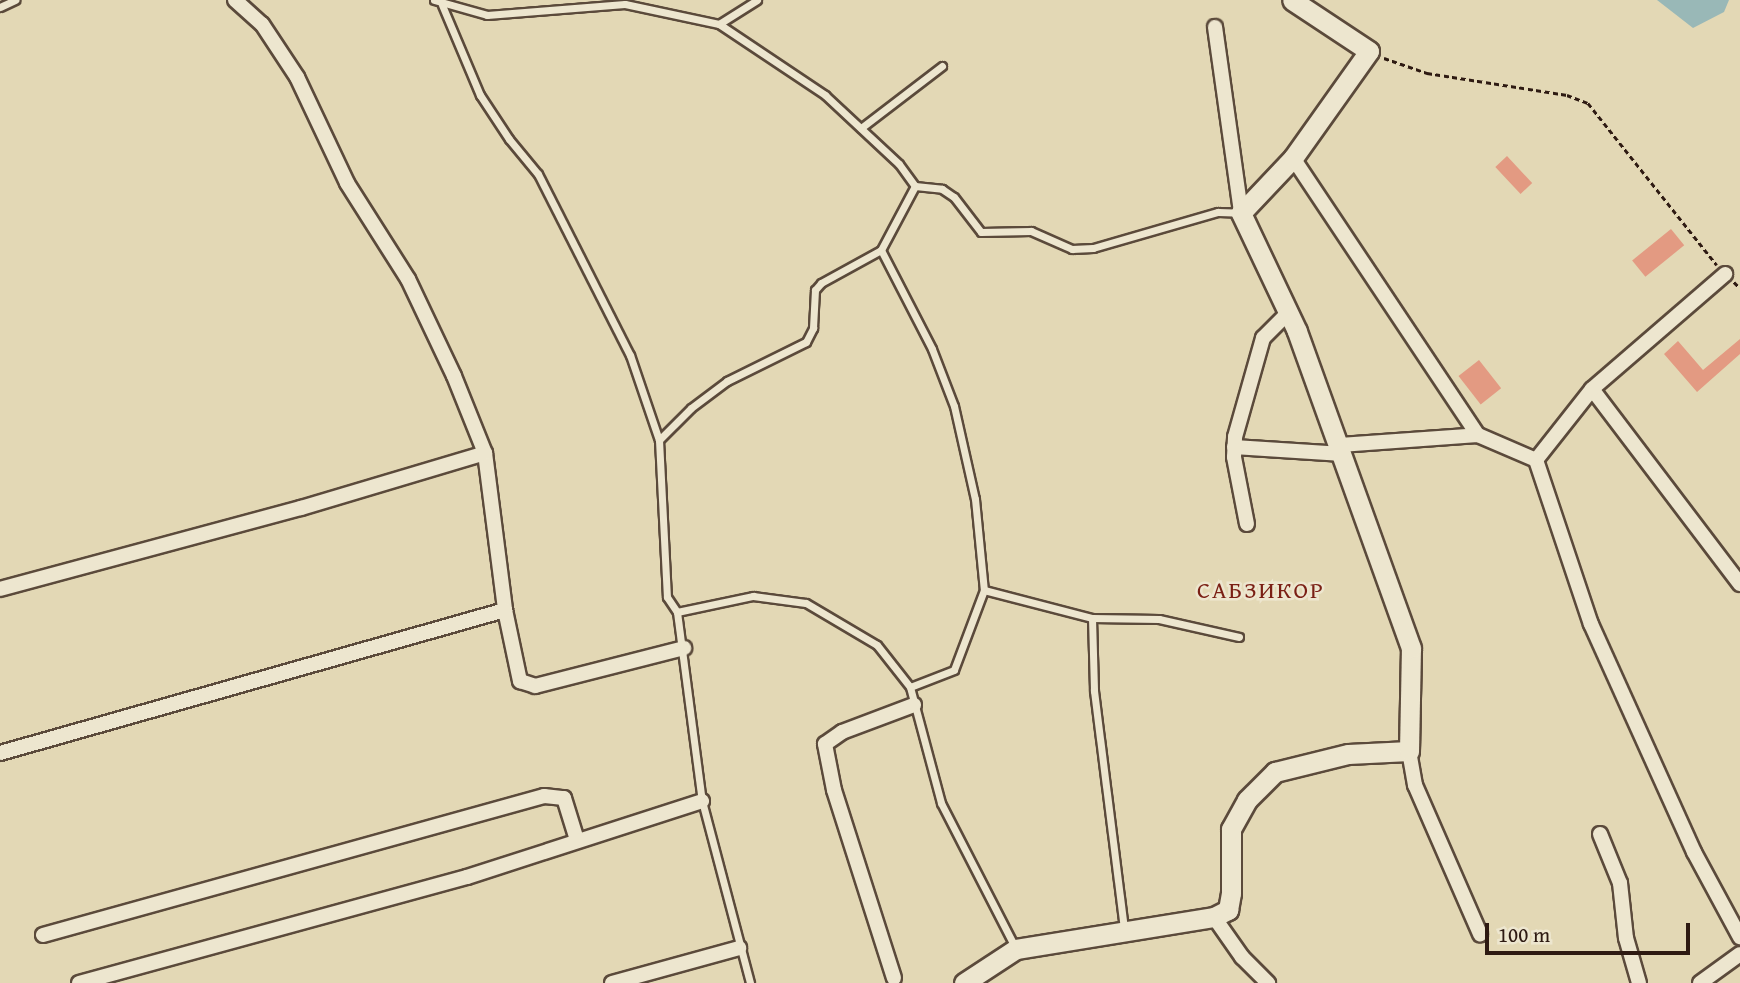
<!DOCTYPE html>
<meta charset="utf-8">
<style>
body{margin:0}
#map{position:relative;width:1740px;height:983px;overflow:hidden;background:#e3d8b5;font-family:"Gentium Book Plus",serif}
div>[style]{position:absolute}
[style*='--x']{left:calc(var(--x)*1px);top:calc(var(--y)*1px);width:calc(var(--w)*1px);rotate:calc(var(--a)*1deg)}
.water>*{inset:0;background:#99b8b7}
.building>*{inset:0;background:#e39a82;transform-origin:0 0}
.path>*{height:2.5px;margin-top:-1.25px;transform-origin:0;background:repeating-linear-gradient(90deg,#2e1a12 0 5px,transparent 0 8.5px)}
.roads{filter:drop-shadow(2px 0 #5b4a3b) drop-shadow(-2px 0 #5b4a3b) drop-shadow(0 2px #5b4a3b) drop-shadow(0 -2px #5b4a3b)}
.lane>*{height:7px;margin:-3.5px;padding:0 3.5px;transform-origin:3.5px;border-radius:3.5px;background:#ede6cf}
.street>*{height:14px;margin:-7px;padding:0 7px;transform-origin:7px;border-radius:7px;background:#ede6cf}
.secondary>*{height:19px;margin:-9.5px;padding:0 9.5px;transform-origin:9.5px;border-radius:9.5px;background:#ede6cf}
span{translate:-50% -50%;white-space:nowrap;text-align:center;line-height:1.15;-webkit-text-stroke:5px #ede6cf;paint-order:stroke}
.quarter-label{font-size:24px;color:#7a1f14;letter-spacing:2px}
.scale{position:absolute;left:1485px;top:923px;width:205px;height:32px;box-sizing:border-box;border:4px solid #2e1a12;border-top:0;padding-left:9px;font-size:21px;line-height:24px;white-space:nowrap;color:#2e1a12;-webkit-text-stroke:5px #ede6cf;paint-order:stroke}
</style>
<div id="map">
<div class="water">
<i style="clip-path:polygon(1657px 0,1729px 0,1724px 12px,1693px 28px)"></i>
</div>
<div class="building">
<i style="left:1507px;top:156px;width:37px;height:16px;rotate:47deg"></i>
<i style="left:1671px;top:229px;width:21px;height:50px;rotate:51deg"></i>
<i style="clip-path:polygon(1740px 339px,1740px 354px,1697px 392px,1664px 354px,1678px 341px,1703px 370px)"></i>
<i style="left:1479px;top:360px;width:36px;height:26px;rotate:52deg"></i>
</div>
<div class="path">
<i style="--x:1384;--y:58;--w:46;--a:19.2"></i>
<i style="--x:1427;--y:73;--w:142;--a:8.9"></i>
<i style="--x:1567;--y:95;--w:22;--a:21"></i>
<i style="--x:1588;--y:103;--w:207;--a:51.5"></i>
<i style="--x:1734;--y:282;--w:8;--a:45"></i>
</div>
<div class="roads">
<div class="lane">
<i style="--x:434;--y:0;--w:55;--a:15.8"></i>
<i style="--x:487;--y:15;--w:138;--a:-4.6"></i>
<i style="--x:625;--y:4;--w:96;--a:12"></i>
<i style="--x:719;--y:24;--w:128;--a:33.8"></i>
<i style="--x:825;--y:95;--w:101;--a:43"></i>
<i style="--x:899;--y:164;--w:27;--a:54"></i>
<i style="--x:915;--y:186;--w:72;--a:118"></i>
<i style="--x:881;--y:250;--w:111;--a:62.7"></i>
<i style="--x:932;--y:349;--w:61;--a:68.9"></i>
<i style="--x:954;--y:406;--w:95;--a:77.3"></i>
<i style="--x:975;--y:499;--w:91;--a:84.4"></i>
<i style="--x:984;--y:590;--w:85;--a:110.6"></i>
<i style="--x:954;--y:670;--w:47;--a:158.9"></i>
<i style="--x:442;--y:5;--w:98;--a:67.1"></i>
<i style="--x:480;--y:95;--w:53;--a:56.6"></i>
<i style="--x:509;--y:139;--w:45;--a:50.4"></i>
<i style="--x:538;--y:174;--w:203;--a:63.1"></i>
<i style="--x:630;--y:355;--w:90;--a:71.2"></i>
<i style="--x:659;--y:440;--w:157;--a:87.1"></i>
<i style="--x:667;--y:597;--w:18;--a:56"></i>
<i style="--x:677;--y:612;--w:78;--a:-11.9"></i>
<i style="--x:753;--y:596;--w:53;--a:7.5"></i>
<i style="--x:806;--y:603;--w:82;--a:30.6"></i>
<i style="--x:877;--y:645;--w:53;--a:51.8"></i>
<i style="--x:910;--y:687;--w:120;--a:75"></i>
<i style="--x:941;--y:803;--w:162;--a:62.8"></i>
<i style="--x:0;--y:7;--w:17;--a:-25"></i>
<i style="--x:719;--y:24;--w:45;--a:-32.3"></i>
<i style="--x:861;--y:128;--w:102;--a:-37.4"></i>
<i style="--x:915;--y:186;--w:27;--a:6"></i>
<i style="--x:942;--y:189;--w:14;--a:34"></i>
<i style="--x:954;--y:197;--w:44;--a:52.4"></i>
<i style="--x:981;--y:232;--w:50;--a:-1.1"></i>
<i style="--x:1031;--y:231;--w:45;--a:23.7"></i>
<i style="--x:1072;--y:249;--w:21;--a:-3"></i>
<i style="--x:1093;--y:248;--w:130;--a:-16.1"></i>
<i style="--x:1218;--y:212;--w:23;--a:2"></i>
<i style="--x:659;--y:440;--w:45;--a:-45"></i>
<i style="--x:691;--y:408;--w:45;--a:-36.9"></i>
<i style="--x:727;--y:381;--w:88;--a:-26.3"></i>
<i style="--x:806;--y:342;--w:16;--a:-63"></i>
<i style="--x:813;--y:328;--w:38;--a:-87"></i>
<i style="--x:815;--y:290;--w:9;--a:-49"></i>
<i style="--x:821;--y:283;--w:68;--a:-28.8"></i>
<i style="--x:984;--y:590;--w:112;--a:14.5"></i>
<i style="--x:1092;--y:618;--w:73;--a:88.4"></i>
<i style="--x:1094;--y:691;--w:241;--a:82.8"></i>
<i style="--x:677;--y:612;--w:191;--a:82.5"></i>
<i style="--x:702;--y:801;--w:188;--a:75.2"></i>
<i style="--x:1092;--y:618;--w:67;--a:0.9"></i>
<i style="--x:1159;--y:619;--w:82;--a:12.7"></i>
</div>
<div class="street">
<i style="--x:235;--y:0;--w:36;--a:42"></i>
<i style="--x:262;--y:24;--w:64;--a:56.6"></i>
<i style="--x:297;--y:77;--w:117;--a:64.7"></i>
<i style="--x:347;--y:183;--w:114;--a:57.6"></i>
<i style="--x:408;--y:279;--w:107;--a:64.6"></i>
<i style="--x:454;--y:376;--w:83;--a:68.1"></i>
<i style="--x:485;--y:453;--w:158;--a:82.7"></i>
<i style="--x:505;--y:610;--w:73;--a:78.1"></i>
<i style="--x:520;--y:681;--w:16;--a:18"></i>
<i style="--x:535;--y:686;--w:154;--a:-14.3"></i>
<i style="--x:1215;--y:27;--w:188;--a:82"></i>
<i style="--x:1293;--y:158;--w:333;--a:56.3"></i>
<i style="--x:1478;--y:435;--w:63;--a:23.3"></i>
<i style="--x:1536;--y:460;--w:173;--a:71.5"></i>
<i style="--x:1591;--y:624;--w:250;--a:65.7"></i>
<i style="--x:1694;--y:852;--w:97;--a:61.6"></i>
<i style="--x:1592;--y:389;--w:245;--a:52.8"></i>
<i style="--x:1340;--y:445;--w:138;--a:-4.1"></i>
<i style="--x:1234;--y:447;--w:109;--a:3.7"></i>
<i style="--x:1536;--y:460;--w:90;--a:-51.7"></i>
<i style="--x:1592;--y:389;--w:176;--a:-40.8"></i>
<i style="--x:1247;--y:524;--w:68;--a:-101"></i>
<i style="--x:1234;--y:457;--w:20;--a:-87"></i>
<i style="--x:1235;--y:437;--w:103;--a:-74.2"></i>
<i style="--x:1263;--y:338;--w:35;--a:-45"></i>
<i style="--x:0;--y:589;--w:312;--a:-15.1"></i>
<i style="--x:301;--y:508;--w:192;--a:-16.6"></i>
<i style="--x:1409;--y:751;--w:35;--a:80"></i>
<i style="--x:1415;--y:785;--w:163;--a:66.4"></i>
<i style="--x:0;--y:753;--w:525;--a:-15.81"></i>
<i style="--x:1600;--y:834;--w:53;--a:67.8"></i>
<i style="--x:1620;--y:883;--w:55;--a:83.8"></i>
<i style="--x:1626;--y:938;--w:47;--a:73.9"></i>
<i style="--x:1214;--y:917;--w:49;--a:55"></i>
<i style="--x:1242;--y:957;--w:37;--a:45"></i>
<i style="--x:43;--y:935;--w:520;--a:-15.51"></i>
<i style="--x:544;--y:796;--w:20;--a:6"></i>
<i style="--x:564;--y:798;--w:44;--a:72.8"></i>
<i style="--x:894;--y:978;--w:197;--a:-107.7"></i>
<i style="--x:834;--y:790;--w:47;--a:-101.1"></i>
<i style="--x:825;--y:744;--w:21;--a:-35"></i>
<i style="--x:842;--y:732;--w:77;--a:-20.6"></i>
<i style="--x:79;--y:983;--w:402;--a:-15.3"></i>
<i style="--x:467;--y:877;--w:247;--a:-17.9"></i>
<i style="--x:612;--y:983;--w:132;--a:-15.4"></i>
<i style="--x:1700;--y:983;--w:49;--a:-35.9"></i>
</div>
<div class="secondary">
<i style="--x:964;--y:983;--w:62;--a:-33.2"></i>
<i style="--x:1016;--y:949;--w:201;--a:-9.2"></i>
<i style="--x:1214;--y:917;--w:16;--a:-27"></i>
<i style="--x:1228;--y:910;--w:17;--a:-80"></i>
<i style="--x:1231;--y:893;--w:64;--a:-90"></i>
<i style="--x:1231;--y:829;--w:33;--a:-61"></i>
<i style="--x:1247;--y:800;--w:40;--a:-45"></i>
<i style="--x:1275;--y:772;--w:75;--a:-13.9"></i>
<i style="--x:1348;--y:754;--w:61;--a:-2.8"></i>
<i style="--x:1409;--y:751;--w:103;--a:-88.9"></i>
<i style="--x:1411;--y:648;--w:337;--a:-109.8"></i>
<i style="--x:1297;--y:331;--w:131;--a:-115.4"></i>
<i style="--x:1241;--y:213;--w:76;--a:-46.6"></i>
<i style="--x:1293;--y:158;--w:131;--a:-54.6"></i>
<i style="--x:1369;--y:51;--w:92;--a:-146.5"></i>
</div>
</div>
<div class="quarter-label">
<span style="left:1261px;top:590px">САБЗИКОР</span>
</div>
<div class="scale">100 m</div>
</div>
